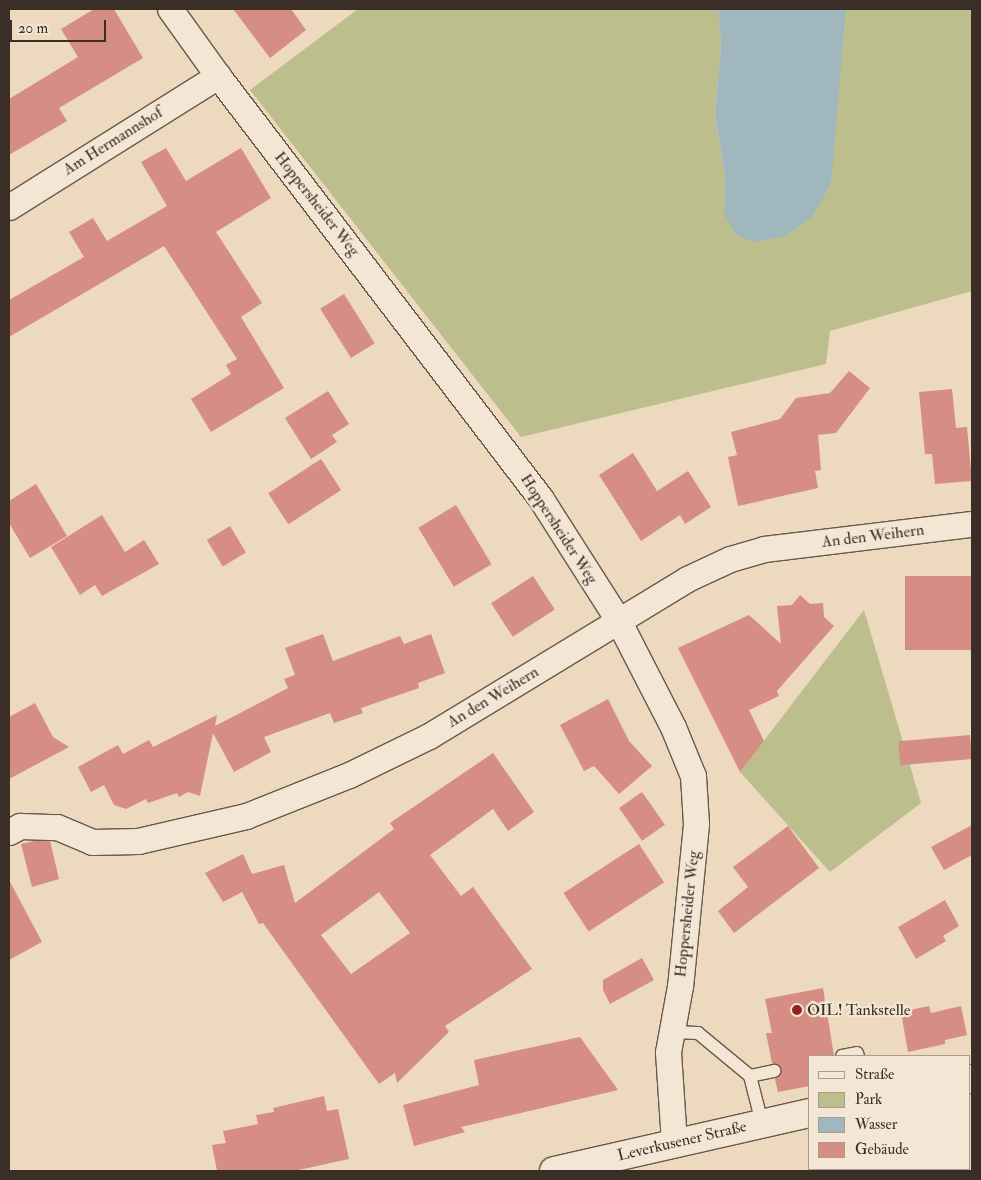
<!DOCTYPE html>
<meta charset="utf-8">
<style>
body{margin:0}
#map{position:relative;width:981px;height:1180px;overflow:hidden;background:#edd9bd;font-family:"IM FELL Double Pica",serif}
div>[style]{position:absolute}
[style*='--x']{left:calc(var(--x)*1px);top:calc(var(--y)*1px);width:calc(var(--w)*1px);rotate:calc(var(--a)*1deg)}
.green>*{inset:0;background:#bdbe8e}
.water>*{inset:0;background:#a0b7bd}
.building>*{inset:0;background:#d68d84;transform-origin:0 0}
.roads{filter:drop-shadow(1px 0 #67594c) drop-shadow(-1px 0 #67594c) drop-shadow(0 1px #67594c) drop-shadow(0 -1px #67594c)}
.lane>*{height:12px;margin:-6px;padding:0 6px;transform-origin:6px;border-radius:6px;background:#f3e6d4}
.street>*{height:25px;margin:-12.5px;padding:0 12.5px;transform-origin:12.5px;border-radius:12.5px;background:#f3e6d4}
.secondary>*{height:28px;margin:-14px;padding:0 14px;transform-origin:14px;border-radius:14px;background:#f3e6d4}
.dots>*{width:14px;height:14px;translate:-50% -50%;box-sizing:border-box;border:2px solid #f3e6d4;border-radius:50%}
span{translate:-50% -50%;white-space:nowrap;text-align:center;line-height:1.15;-webkit-text-stroke:4.5px #f3e6d4;paint-order:stroke}
.street-label{font-size:16px;color:#3a2e27}
.poi-label{font-size:16px;color:#3a2e27}
.left{translate:0 -50%;text-align:left}
.frame{position:absolute;inset:0;border:10px solid #3a2e27;pointer-events:none}
.legend{position:absolute;left:808px;top:1055px;width:162px;height:115px;box-sizing:border-box;background:#f3e6d4;border:1px solid #a99c8f;margin:0;padding:6px 9px;list-style:none;font-size:15px;color:#3a2e27}
.legend li{display:flex;align-items:center;gap:10px;height:25px}
.legend b{width:25px;border:1px solid #a99c8f}
.scale{position:absolute;left:10px;top:20px;width:96px;height:22px;box-sizing:border-box;border:2px solid #3a2e27;border-top:0;padding-left:6px;font-size:15px;line-height:18px;white-space:nowrap;color:#3a2e27;-webkit-text-stroke:4px #f3e6d4;paint-order:stroke}
</style>
<div id="map">
<div class="green">
<i style="clip-path:polygon(358px 9px,718px 9px,721px 45px,715px 114px,725px 178px,724px 214px,830px 183px,846px 9px,972px 9px,972px 291px,830px 331px,826px 364px,521px 437px,250px 90px)"></i>
<i style="clip-path:polygon(864px 610px,921px 803px,830px 872px,740px 772px)"></i>
</div>
<div class="water">
<i style="clip-path:polygon(718px 9px,846px 9px,831px 183px,812px 217px,786px 236px,753px 242px,736px 234px,724px 214px,725px 178px,715px 114px,721px 45px)"></i>
</div>
<div class="building">
<i style="clip-path:polygon(94px 9px,114px 9px,143px 58px,59px 108px,67px 121px,9px 155px,9px 99px,78px 57px,61px 29px)"></i>
<i style="clip-path:polygon(233px 9px,291px 9px,306px 30px,270px 58px)"></i>
<i style="clip-path:polygon(166px 148px,186px 181px,241px 148px,271px 198px,216px 232px,262px 303px,241px 317px,284px 388px,211px 432px,191px 399px,231px 374px,226px 365px,237px 359px,164px 246px,9px 337px,9px 300px,84px 257px,69px 232px,93px 218px,107px 241px,167px 206px,141px 162px)"></i>
<i style="left:344px;top:294px;width:58px;height:28px;rotate:58deg"></i>
<i style="clip-path:polygon(849px 371px,870px 388px,836px 433px,818px 435px,821px 470px,815px 471px,818px 488px,738px 506px,728px 457px,737px 455px,731px 432px,780px 419px,796px 398px,830px 393px)"></i>
<i style="clip-path:polygon(952px 389px,956px 428px,967px 427px,972px 481px,935px 484px,932px 454px,925px 454px,919px 392px)"></i>
<i style="clip-path:polygon(328px 391px,349px 424px,332px 435px,337px 442px,311px 459px,285px 418px)"></i>
<i style="clip-path:polygon(633px 453px,657px 491px,688px 471px,711px 507px,685px 524px,680px 515px,641px 541px,599px 475px)"></i>
<i style="left:321px;top:459px;width:37px;height:63px;rotate:57deg"></i>
<i style="clip-path:polygon(36px 484px,67px 536px,30px 558px,9px 523px,9px 501px)"></i>
<i style="left:456px;top:505px;width:69px;height:44px;rotate:59deg"></i>
<i style="clip-path:polygon(102px 515px,125px 552px,144px 540px,159px 564px,102px 596px,95px 585px,80px 595px,51px 547px)"></i>
<i style="left:230px;top:526px;width:31px;height:27px;rotate:59deg"></i>
<i style="left:533px;top:576px;width:40px;height:50px;rotate:57deg"></i>
<i style="left:972px;top:576px;width:74px;height:67px;rotate:90deg"></i>
<i style="clip-path:polygon(800px 595px,810px 604px,823px 603px,824px 617px,834px 626px,777px 691px,779px 696px,749px 710px,764px 741px,740px 772px,678px 648px,749px 615px,781px 644px,777px 606px,792px 605px)"></i>
<i style="clip-path:polygon(323px 634px,333px 661px,400px 636px,404px 644px,431px 634px,445px 673px,418px 683px,419px 688px,361px 708px,363px 713px,334px 723px,330px 713px,264px 737px,271px 752px,234px 772px,213px 733px,200px 796px,188px 792px,179px 797px,177px 793px,148px 803px,146px 799px,126px 809px,114px 805px,104px 785px,91px 792px,78px 767px,118px 745px,123px 754px,149px 740px,153px 747px,217px 715px,215px 726px,288px 688px,284px 679px,295px 675px,285px 648px)"></i>
<i style="clip-path:polygon(608px 699px,629px 741px,652px 766px,619px 794px,594px 766px,584px 771px,560px 725px)"></i>
<i style="clip-path:polygon(35px 703px,53px 737px,69px 747px,9px 779px,9px 717px)"></i>
<i style="left:970px;top:735px;width:24px;height:72px;rotate:85deg"></i>
<i style="clip-path:polygon(evenodd,493px 753px,534px 812px,508px 831px,493px 809px,430px 855px,461px 896px,473px 887px,532px 969px,445px 1026px,449px 1032px,397px 1083px,395px 1073px,379px 1084px,263px 923px,259px 924px,242px 892px,223px 902px,205px 873px,243px 854px,252px 874px,284px 865px,295px 903px,394px 829px,390px 823px,493px 753px,379px 892px,410px 933px,351px 974px,321px 935px,379px 892px)"></i>
<i style="left:642px;top:792px;width:40px;height:28px;rotate:55deg"></i>
<i style="clip-path:polygon(972px 825px,972px 855px,944px 870px,931px 847px)"></i>
<i style="clip-path:polygon(788px 826px,819px 868px,734px 933px,718px 911px,748px 887px,733px 867px)"></i>
<i style="clip-path:polygon(34px 841px,50px 841px,59px 879px,32px 887px,21px 844px)"></i>
<i style="left:639px;top:844px;width:46px;height:90px;rotate:57deg"></i>
<i style="clip-path:polygon(9px 880px,42px 942px,9px 960px)"></i>
<i style="clip-path:polygon(945px 900px,959px 926px,943px 936px,946px 941px,916px 959px,898px 927px)"></i>
<i style="clip-path:polygon(642px 958px,654px 980px,610px 1004px,603px 990px,603px 980px)"></i>
<i style="clip-path:polygon(823px 988px,834px 1056px,810px 1056px,810px 1086px,778px 1092px,775px 1079px,782px 1070px,772px 1063px,766px 1033px,772px 1033px,765px 999px)"></i>
<i style="clip-path:polygon(929px 1006px,931px 1013px,961px 1006px,967px 1035px,945px 1040px,945px 1044px,908px 1052px,901px 1012px)"></i>
<i style="clip-path:polygon(580px 1037px,618px 1090px,461px 1127px,465px 1132px,414px 1146px,403px 1105px,479px 1085px,474px 1060px)"></i>
<i style="clip-path:polygon(324px 1096px,327px 1111px,338px 1109px,349px 1159px,294px 1171px,217px 1171px,212px 1145px,226px 1143px,223px 1131px,258px 1124px,256px 1115px,274px 1112px,273px 1108px)"></i>
</div>
<div class="roads">
<div class="lane">
<i style="--x:671;--y:1032;--w:27;--a:2"></i>
<i style="--x:698;--y:1033;--w:67;--a:39.6"></i>
<i style="--x:842;--y:1056;--w:15;--a:-11"></i>
<i style="--x:857;--y:1053;--w:3;--a:72"></i>
<i style="--x:762;--y:1123;--w:49;--a:-104.3"></i>
<i style="--x:750;--y:1076;--w:25;--a:-12"></i>
</div>
<div class="street">
<i style="--x:170;--y:9;--w:82;--a:54.4"></i>
<i style="--x:218;--y:76;--w:532;--a:52.63"></i>
<i style="--x:541;--y:499;--w:143;--a:57.5"></i>
<i style="--x:618;--y:620;--w:120;--a:62.8"></i>
<i style="--x:673;--y:727;--w:53;--a:67.8"></i>
<i style="--x:693;--y:776;--w:48;--a:86.4"></i>
<i style="--x:696;--y:824;--w:163;--a:95.6"></i>
<i style="--x:680;--y:986;--w:67;--a:100.3"></i>
<i style="--x:668;--y:1052;--w:90;--a:86.2"></i>
<i style="--x:9;--y:207;--w:247;--a:-32.1"></i>
<i style="--x:9;--y:832;--w:13;--a:-29"></i>
<i style="--x:20;--y:826;--w:37;--a:2"></i>
<i style="--x:57;--y:827;--w:38;--a:23"></i>
<i style="--x:92;--y:842;--w:46;--a:-1.2"></i>
<i style="--x:138;--y:841;--w:111;--a:-13"></i>
<i style="--x:246;--y:816;--w:111;--a:-21.7"></i>
<i style="--x:349;--y:775;--w:89;--a:-26"></i>
<i style="--x:429;--y:736;--w:302;--a:-31.3"></i>
<i style="--x:687;--y:579;--w:47;--a:-24.9"></i>
<i style="--x:730;--y:559;--w:35;--a:-16"></i>
<i style="--x:764;--y:549;--w:209;--a:-6.9"></i>
</div>
<div class="secondary">
<i style="--x:970;--y:1079;--w:2;--a:0"></i>
<i style="--x:554;--y:1171;--w:262;--a:-12.8"></i>
</div>
</div>
<div class="dots">
<i style="left:797px;top:1010px;background:#8f2418"></i>
</div>
<div class="street-label">
<span style="left:113px;top:141px;rotate:-32deg">Am Hermannshof</span>
<span style="left:317px;top:204px;rotate:52deg">Hoppersheider Weg</span>
<span style="left:559px;top:529px;rotate:57deg">Hoppersheider Weg</span>
<span style="left:873px;top:536px;rotate:-7deg">An den Weihern</span>
<span style="left:493px;top:697px;rotate:-31deg">An den Weihern</span>
<span style="left:687px;top:914px;rotate:-84deg">Hoppersheider Weg</span>
<span style="left:682px;top:1141px;rotate:-13deg">Leverkusener Straße</span>
</div>
<div class="poi-label">
<span class="left" style="left:807px;top:1010px">OIL! Tankstelle</span>
</div>
<div class="frame"></div>
<ul class="legend">
<li><b style="height:6px;background:#f3e6d4"></b>Straße</li>
<li><b style="height:14px;background:#bdbe8e"></b>Park</li>
<li><b style="height:14px;background:#a0b7bd"></b>Wasser</li>
<li><b style="height:14px;background:#d68d84"></b>Gebäude</li>
</ul>
<div class="scale">20 m</div>
</div>
